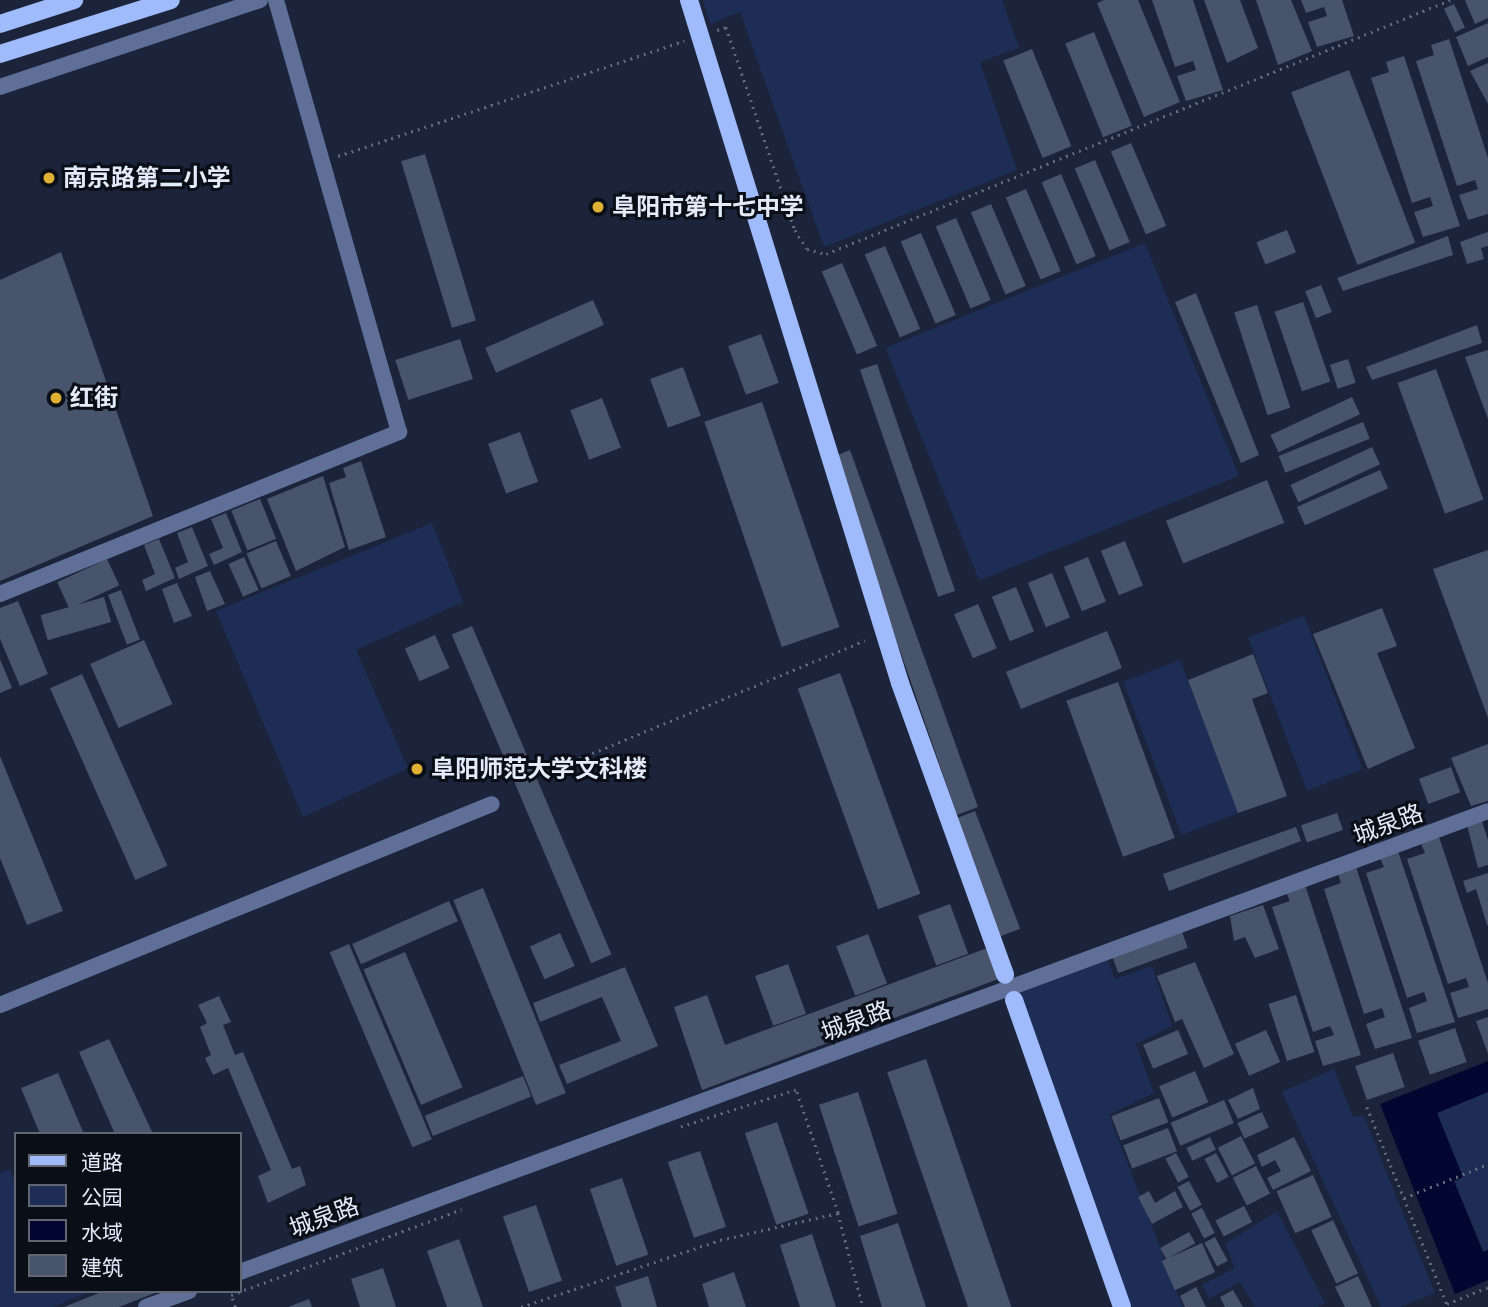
<!DOCTYPE html>
<meta charset="utf-8">
<style>
body{margin:0}
#map{position:relative;width:1488px;height:1307px;overflow:hidden;background:#1b243a;font-family:Inter,"Noto Sans SC",sans-serif}
div>[style]{position:absolute}
[style*='--x']{left:calc(var(--x)*1px);top:calc(var(--y)*1px);width:calc(var(--w)*1px);rotate:calc(var(--a)*1deg)}
.green>*{inset:0;background:#1e2d55;transform-origin:0 0}
.water>*{inset:0;background:#020630}
.building>*{inset:0;background:#48536c;transform-origin:0 0}
.path>*{height:2.5px;margin-top:-1.25px;transform-origin:0;background:repeating-linear-gradient(90deg,#61697d 0 2px,transparent 0 7px)}
.minor>*{height:16px;margin:-8px;padding:0 8px;transform-origin:8px;border-radius:8px;background:#5f6f97}
.major>*{height:18px;margin:-9px;padding:0 9px;transform-origin:9px;border-radius:9px;background:#a0bbfc}
.dots>*{width:19px;height:19px;translate:-50% -50%;box-sizing:border-box;border:4px solid #0a0e17;border-radius:50%}
span{translate:-50% -50%;white-space:nowrap;text-align:center;line-height:1.15;-webkit-text-stroke:6px #0a0e17;paint-order:stroke}
.poi-label{font-size:24px;color:#e3eaf9;font-weight:700}
.left{translate:0 -50%;text-align:left}
.street-label{font-size:24px;color:#e3eaf9}
.legend{position:absolute;left:14px;top:1132px;width:228px;height:161px;box-sizing:border-box;background:#0a0e17;border:2px solid #616671;margin:0;padding:9px 12px;list-style:none;font-size:21px;color:#e3eaf9}
.legend li{display:flex;align-items:center;gap:14px;height:35px}
.legend b{width:35px;border:2px solid #616671}
</style>
<div id="map">
<div class="green">
<i style="clip-path:polygon(703px 0,1002px 0,1019px 48px,980px 62px,1017px 170px,824px 247px,740px 12px,710px 24px)"></i>
<i style="left:1145px;top:243px;width:251px;height:280px;rotate:68deg"></i>
<i style="clip-path:polygon(432px 523px,463px 602px,356px 650px,408px 768px,303px 817px,216px 611px)"></i>
<i style="left:1304px;top:616px;width:164px;height:60px;rotate:69deg"></i>
<i style="left:1180px;top:660px;width:164px;height:61px;rotate:69deg"></i>
<i style="clip-path:polygon(1106px 956px,1115px 979px,1152px 966px,1172px 1026px,1136px 1044px,1154px 1093px,1109px 1115px,1183px 1307px,1130px 1307px,1019px 991px)"></i>
<i style="clip-path:polygon(1334px 1069px,1353px 1117px,1364px 1116px,1435px 1293px,1400px 1307px,1381px 1307px,1282px 1092px)"></i>
<i style="clip-path:polygon(1488px 1092px,1488px 1250px,1484px 1252px,1454px 1181px,1463px 1177px,1437px 1113px)"></i>
<i style="clip-path:polygon(9px 1169px,16px 1184px,16px 1291px,92px 1291px,53px 1307px,0 1307px,0 1173px)"></i>
<i style="clip-path:polygon(1277px 1211px,1325px 1303px,1317px 1307px,1255px 1307px,1240px 1282px,1209px 1299px,1202px 1285px,1235px 1268px,1225px 1244px)"></i>
</div>
<div class="water">
<i style="clip-path:polygon(1488px 1061px,1488px 1092px,1437px 1113px,1463px 1177px,1454px 1181px,1483px 1252px,1488px 1250px,1488px 1280px,1455px 1294px,1380px 1104px)"></i>
</div>
<div class="building">
<i style="clip-path:polygon(1104px 0,1138px 0,1180px 102px,1144px 117px,1097px 3px)"></i>
<i style="clip-path:polygon(1152px 0,1193px 0,1223px 90px,1186px 101px,1177px 76px,1196px 70px,1193px 61px,1175px 67px)"></i>
<i style="clip-path:polygon(1204px 0,1240px 0,1258px 48px,1227px 63px)"></i>
<i style="clip-path:polygon(1256px 0,1291px 0,1312px 51px,1278px 65px)"></i>
<i style="clip-path:polygon(1301px 0,1342px 0,1354px 36px,1317px 47px,1308px 22px,1327px 16px,1324px 7px,1306px 13px)"></i>
<i style="clip-path:polygon(1465px 0,1488px 0,1488px 18px,1475px 24px)"></i>
<i style="left:1454px;top:4px;width:26px;height:11px;rotate:65deg"></i>
<i style="clip-path:polygon(1488px 23px,1488px 57px,1468px 66px,1456px 37px)"></i>
<i style="left:1094px;top:32px;width:101px;height:31px;rotate:68deg"></i>
<i style="clip-path:polygon(1449px 39px,1488px 158px,1488px 214px,1468px 220px,1459px 195px,1478px 189px,1475px 180px,1457px 186px,1416px 61px,1434px 55px,1431px 45px)"></i>
<i style="left:1032px;top:49px;width:105px;height:31px;rotate:68deg"></i>
<i style="clip-path:polygon(1404px 56px,1460px 226px,1423px 237px,1414px 212px,1433px 206px,1430px 197px,1412px 203px,1371px 78px,1389px 72px,1386px 62px)"></i>
<i style="clip-path:polygon(1488px 63px,1488px 104px,1470px 71px)"></i>
<i style="left:1349px;top:70px;width:185px;height:62px;rotate:69deg"></i>
<i style="left:1131px;top:143px;width:90px;height:22px;rotate:67deg"></i>
<i style="left:425px;top:154px;width:174px;height:25px;rotate:73deg"></i>
<i style="left:1095px;top:160px;width:89px;height:22px;rotate:67deg"></i>
<i style="left:1061px;top:174px;width:89px;height:21px;rotate:67deg"></i>
<i style="left:1026px;top:189px;width:89px;height:22px;rotate:67deg"></i>
<i style="left:991px;top:204px;width:89px;height:22px;rotate:67deg"></i>
<i style="left:956px;top:218px;width:89px;height:22px;rotate:67deg"></i>
<i style="left:1287px;top:230px;width:24px;height:33px;rotate:68deg"></i>
<i style="clip-path:polygon(1488px 232px,1488px 246px,1481px 248px,1484px 259px,1467px 264px,1460px 242px)"></i>
<i style="left:921px;top:233px;width:89px;height:22px;rotate:67deg"></i>
<i style="clip-path:polygon(1448px 236px,1453px 255px,1343px 291px,1337px 278px)"></i>
<i style="left:885px;top:246px;width:90px;height:22px;rotate:67deg"></i>
<i style="clip-path:polygon(61px 252px,153px 516px,0 581px,0 280px)"></i>
<i style="left:842px;top:263px;width:90px;height:22px;rotate:67deg"></i>
<i style="left:1321px;top:285px;width:29px;height:17px;rotate:68deg"></i>
<i style="clip-path:polygon(1196px 293px,1259px 455px,1241px 463px,1175px 302px)"></i>
<i style="left:593px;top:300px;width:27px;height:118px;rotate:66deg"></i>
<i style="left:1303px;top:302px;width:84px;height:30px;rotate:71deg"></i>
<i style="left:1257px;top:305px;width:108px;height:24px;rotate:72deg"></i>
<i style="clip-path:polygon(1477px 325px,1482px 343px,1372px 380px,1366px 367px)"></i>
<i style="left:761px;top:334px;width:52px;height:35px;rotate:70deg"></i>
<i style="left:460px;top:339px;width:42px;height:68px;rotate:72deg"></i>
<i style="clip-path:polygon(1488px 350px,1488px 419px,1465px 357px)"></i>
<i style="left:1348px;top:359px;width:25px;height:19px;rotate:72deg"></i>
<i style="left:877px;top:364px;width:240px;height:18px;rotate:71deg"></i>
<i style="left:683px;top:367px;width:52px;height:35px;rotate:70deg"></i>
<i style="left:1436px;top:369px;width:139px;height:41px;rotate:70deg"></i>
<i style="left:1352px;top:397px;width:19px;height:90px;rotate:65deg"></i>
<i style="left:602px;top:398px;width:53px;height:34px;rotate:69deg"></i>
<i style="left:762px;top:402px;width:238px;height:61px;rotate:71deg"></i>
<i style="left:1363px;top:422px;width:18px;height:91px;rotate:68deg"></i>
<i style="left:520px;top:432px;width:53px;height:34px;rotate:70deg"></i>
<i style="left:1372px;top:447px;width:19px;height:90px;rotate:65deg"></i>
<i style="clip-path:polygon(850px 450px,978px 807px,957px 815px,833px 457px)"></i>
<i style="clip-path:polygon(361px 461px,386px 537px,349px 550px,329px 483px,346px 477px,343px 468px)"></i>
<i style="left:1380px;top:470px;width:20px;height:91px;rotate:66deg"></i>
<i style="clip-path:polygon(323px 476px,345px 547px,296px 571px,267px 499px)"></i>
<i style="left:1267px;top:480px;width:46px;height:109px;rotate:68deg"></i>
<i style="left:260px;top:499px;width:43px;height:31px;rotate:68deg"></i>
<i style="clip-path:polygon(226px 513px,242px 552px,214px 565px,209px 554px,223px 548px,211px 519px)"></i>
<i style="clip-path:polygon(192px 527px,208px 566px,179px 579px,175px 568px,188px 562px,177px 533px)"></i>
<i style="clip-path:polygon(159px 539px,175px 578px,146px 591px,142px 580px,155px 574px,144px 545px)"></i>
<i style="left:276px;top:541px;width:38px;height:32px;rotate:67deg"></i>
<i style="left:1125px;top:541px;width:48px;height:26px;rotate:68deg"></i>
<i style="clip-path:polygon(1488px 550px,1488px 718px,1433px 569px)"></i>
<i style="left:244px;top:557px;width:36px;height:17px;rotate:66deg"></i>
<i style="left:1088px;top:557px;width:48px;height:26px;rotate:68deg"></i>
<i style="left:107px;top:559px;width:29px;height:55px;rotate:65deg"></i>
<i style="clip-path:polygon(210px 571px,225px 604px,207px 611px,195px 577px)"></i>
<i style="left:1052px;top:573px;width:48px;height:26px;rotate:68deg"></i>
<i style="clip-path:polygon(177px 583px,192px 616px,174px 623px,162px 589px)"></i>
<i style="left:1016px;top:587px;width:48px;height:26px;rotate:68deg"></i>
<i style="left:121px;top:590px;width:53px;height:14px;rotate:69deg"></i>
<i style="left:104px;top:597px;width:26px;height:66px;rotate:74deg"></i>
<i style="clip-path:polygon(18px 601px,48px 674px,20px 686px,0 639px,0 608px)"></i>
<i style="left:978px;top:604px;width:48px;height:26px;rotate:67deg"></i>
<i style="clip-path:polygon(1382px 608px,1397px 646px,1377px 653px,1415px 748px,1368px 769px,1313px 634px)"></i>
<i style="left:472px;top:626px;width:357px;height:22px;rotate:67deg"></i>
<i style="left:1107px;top:631px;width:40px;height:109px;rotate:68deg"></i>
<i style="left:435px;top:635px;width:36px;height:33px;rotate:66deg"></i>
<i style="left:144px;top:640px;width:70px;height:59px;rotate:66deg"></i>
<i style="clip-path:polygon(1253px 654px,1268px 693px,1252px 699px,1287px 796px,1238px 813px,1188px 680px)"></i>
<i style="clip-path:polygon(0 659px,12px 688px,0 693px)"></i>
<i style="left:840px;top:673px;width:235px;height:45px;rotate:70deg"></i>
<i style="left:82px;top:674px;width:210px;height:35px;rotate:66deg"></i>
<i style="left:1118px;top:682px;width:166px;height:55px;rotate:70deg"></i>
<i style="clip-path:polygon(1488px 744px,1488px 801px,1471px 806px,1451px 758px)"></i>
<i style="clip-path:polygon(0 756px,63px 911px,27px 925px,0 858px)"></i>
<i style="left:1451px;top:767px;width:27px;height:34px;rotate:70deg"></i>
<i style="left:975px;top:811px;width:126px;height:22px;rotate:69deg"></i>
<i style="left:1337px;top:813px;width:18px;height:38px;rotate:71deg"></i>
<i style="clip-path:polygon(1482px 821px,1488px 840px,1488px 865px,1478px 868px,1467px 825px)"></i>
<i style="clip-path:polygon(1296px 827px,1301px 841px,1169px 891px,1163px 874px)"></i>
<i style="clip-path:polygon(1439px 837px,1488px 983px,1488px 1009px,1458px 1018px,1450px 993px,1469px 987px,1466px 978px,1448px 984px,1407px 859px,1425px 853px,1421px 844px)"></i>
<i style="clip-path:polygon(1398px 851px,1455px 1022px,1417px 1033px,1409px 1008px,1427px 1001px,1424px 992px,1407px 998px,1366px 873px,1384px 867px,1380px 858px)"></i>
<i style="clip-path:polygon(1356px 867px,1412px 1038px,1375px 1049px,1366px 1024px,1385px 1017px,1382px 1008px,1364px 1014px,1324px 889px,1341px 883px,1338px 874px)"></i>
<i style="clip-path:polygon(1488px 873px,1488px 925px,1487px 925px,1476px 889px,1467px 893px,1463px 881px)"></i>
<i style="clip-path:polygon(1305px 885px,1361px 1055px,1323px 1066px,1315px 1041px,1334px 1035px,1330px 1026px,1313px 1032px,1272px 907px,1290px 901px,1286px 892px)"></i>
<i style="left:483px;top:888px;width:221px;height:32px;rotate:68deg"></i>
<i style="left:449px;top:901px;width:22px;height:106px;rotate:66deg"></i>
<i style="left:950px;top:904px;width:53px;height:34px;rotate:70deg"></i>
<i style="clip-path:polygon(1263px 905px,1279px 949px,1255px 958px,1245px 937px,1234px 941px,1230px 916px)"></i>
<i style="left:1181px;top:929px;width:20px;height:74px;rotate:70deg"></i>
<i style="left:560px;top:933px;width:36px;height:33px;rotate:66deg"></i>
<i style="left:868px;top:934px;width:53px;height:34px;rotate:69deg"></i>
<i style="left:349px;top:944px;width:212px;height:21px;rotate:67deg"></i>
<i style="clip-path:polygon(990px 947px,1001px 978px,702px 1090px,674px 1007px,707px 995px,725px 1045px)"></i>
<i style="left:405px;top:952px;width:147px;height:45px;rotate:67deg"></i>
<i style="clip-path:polygon(1195px 962px,1234px 1054px,1204px 1068px,1182px 1019px,1175px 1022px,1157px 976px)"></i>
<i style="left:788px;top:964px;width:53px;height:35px;rotate:70deg"></i>
<i style="clip-path:polygon(625px 967px,658px 1046px,567px 1084px,559px 1065px,621px 1041px,602px 997px,540px 1022px,533px 1003px)"></i>
<i style="left:1296px;top:995px;width:60px;height:29px;rotate:72deg"></i>
<i style="clip-path:polygon(219px 996px,231px 1022px,223px 1025px,235px 1055px,243px 1052px,292px 1169px,300px 1166px,306px 1185px,268px 1203px,258px 1176px,271px 1170px,228px 1068px,213px 1075px,205px 1058px,211px 1055px,200px 1027px,207px 1023px,198px 1005px)"></i>
<i style="clip-path:polygon(1488px 1017px,1488px 1054px,1476px 1021px)"></i>
<i style="left:1455px;top:1028px;width:36px;height:39px;rotate:71deg"></i>
<i style="left:1178px;top:1030px;width:26px;height:38px;rotate:67deg"></i>
<i style="left:1266px;top:1030px;width:35px;height:34px;rotate:66deg"></i>
<i style="clip-path:polygon(109px 1039px,153px 1134px,115px 1134px,79px 1052px)"></i>
<i style="left:1393px;top:1053px;width:36px;height:40px;rotate:71deg"></i>
<i style="left:926px;top:1059px;width:263px;height:41px;rotate:71deg"></i>
<i style="left:1195px;top:1071px;width:34px;height:39px;rotate:67deg"></i>
<i style="clip-path:polygon(58px 1073px,84px 1134px,40px 1134px,21px 1088px)"></i>
<i style="left:523px;top:1076px;width:22px;height:106px;rotate:68deg"></i>
<i style="clip-path:polygon(1253px 1088px,1260px 1109px,1238px 1119px,1228px 1100px)"></i>
<i style="left:858px;top:1092px;width:128px;height:41px;rotate:72deg"></i>
<i style="left:1159px;top:1098px;width:26px;height:51px;rotate:69deg"></i>
<i style="left:1224px;top:1100px;width:25px;height:58px;rotate:67deg"></i>
<i style="left:1262px;top:1112px;width:17px;height:27px;rotate:66deg"></i>
<i style="left:777px;top:1122px;width:97px;height:34px;rotate:71deg"></i>
<i style="left:1168px;top:1128px;width:25px;height:48px;rotate:69deg"></i>
<i style="left:1241px;top:1136px;width:31px;height:26px;rotate:63deg"></i>
<i style="left:1210px;top:1137px;width:14px;height:26px;rotate:65deg"></i>
<i style="clip-path:polygon(1294px 1137px,1311px 1171px,1273px 1190px,1267px 1178px,1281px 1171px,1275px 1160px,1262px 1167px,1257px 1155px)"></i>
<i style="left:700px;top:1151px;width:80px;height:34px;rotate:71deg"></i>
<i style="left:1176px;top:1153px;width:27px;height:12px;rotate:62deg"></i>
<i style="left:1216px;top:1153px;width:27px;height:13px;rotate:62deg"></i>
<i style="left:1256px;top:1166px;width:31px;height:26px;rotate:63deg"></i>
<i style="left:1313px;top:1175px;width:46px;height:40px;rotate:66deg"></i>
<i style="left:622px;top:1178px;width:81px;height:34px;rotate:71deg"></i>
<i style="left:1189px;top:1181px;width:27px;height:13px;rotate:62deg"></i>
<i style="clip-path:polygon(1149px 1191px,1155px 1203px,1175px 1191px,1183px 1207px,1152px 1224px,1138px 1197px)"></i>
<i style="left:536px;top:1205px;width:80px;height:35px;rotate:71deg"></i>
<i style="left:1244px;top:1206px;width:18px;height:32px;rotate:63deg"></i>
<i style="left:1202px;top:1208px;width:28px;height:12px;rotate:63deg"></i>
<i style="left:1333px;top:1220px;width:59px;height:24px;rotate:65deg"></i>
<i style="clip-path:polygon(898px 1223px,926px 1307px,882px 1307px,860px 1236px)"></i>
<i style="left:1189px;top:1232px;width:13px;height:33px;rotate:61deg"></i>
<i style="clip-path:polygon(812px 1234px,836px 1307px,800px 1307px,780px 1245px)"></i>
<i style="left:1215px;top:1237px;width:27px;height:12px;rotate:62deg"></i>
<i style="clip-path:polygon(459px 1239px,483px 1307px,447px 1307px,427px 1251px)"></i>
<i style="left:1202px;top:1243px;width:32px;height:44px;rotate:66deg"></i>
<i style="clip-path:polygon(383px 1268px,396px 1307px,360px 1307px,351px 1279px)"></i>
<i style="clip-path:polygon(734px 1272px,746px 1307px,709px 1307px,702px 1284px)"></i>
<i style="clip-path:polygon(648px 1276px,657px 1307px,622px 1307px,615px 1287px)"></i>
<i style="clip-path:polygon(1358px 1276px,1372px 1307px,1345px 1307px,1335px 1287px)"></i>
<i style="clip-path:polygon(1196px 1287px,1206px 1307px,1185px 1307px,1180px 1296px)"></i>
<i style="clip-path:polygon(1233px 1290px,1243px 1307px,1225px 1307px,1220px 1297px)"></i>
<i style="clip-path:polygon(104px 1291px,160px 1291px,119px 1307px,64px 1307px)"></i>
<i style="clip-path:polygon(309px 1299px,312px 1307px,288px 1307px)"></i>
</div>
<div class="path">
<i style="--x:717;--y:30;--w:9;--a:-18"></i>
<i style="--x:726;--y:27;--w:214;--a:71.2"></i>
<i style="--x:795;--y:230;--w:22;--a:58"></i>
<i style="--x:807;--y:249;--w:20;--a:15"></i>
<i style="--x:826;--y:254;--w:674;--a:-22.15"></i>
<i style="--x:338;--y:156;--w:365;--a:-18.4"></i>
<i style="--x:547;--y:772;--w:344;--a:-22.5"></i>
<i style="--x:1367;--y:1107;--w:213;--a:67.9"></i>
<i style="--x:1447;--y:1304;--w:44;--a:-22.5"></i>
<i style="--x:1404;--y:1198;--w:91;--a:-22"></i>
<i style="--x:838;--y:1213;--w:97;--a:75.1"></i>
<i style="--x:235;--y:1307;--w:13;--a:-108"></i>
<i style="--x:231;--y:1295;--w:246;--a:-20.4"></i>
<i style="--x:521;--y:1307;--w:210;--a:-18.6"></i>
<i style="--x:720;--y:1240;--w:121;--a:-12.9"></i>
<i style="--x:838;--y:1213;--w:130;--a:-108.9"></i>
<i style="--x:796;--y:1090;--w:121;--a:162.2"></i>
</div>
<div class="minor">
<i style="--x:0;--y:87;--w:274;--a:-18.5"></i>
<i style="--x:0;--y:594;--w:431;--a:-22.1"></i>
<i style="--x:399;--y:432;--w:449;--a:-105.9"></i>
<i style="--x:0;--y:1005;--w:531;--a:-22.22"></i>
<i style="--x:240;--y:1272;--w:1330;--a:-20.27"></i>
<i style="--x:146;--y:1307;--w:46;--a:-20.4"></i>
</div>
<div class="major">
<i style="--x:689;--y:0;--w:715;--a:72.83"></i>
<i style="--x:900;--y:683;--w:310;--a:70.2"></i>
<i style="--x:0;--y:24;--w:78;--a:-18"></i>
<i style="--x:0;--y:54;--w:179;--a:-17.5"></i>
<i style="--x:1014;--y:1000;--w:325;--a:70.6"></i>
</div>
<div class="dots">
<i style="left:49px;top:178px;background:#dfb034"></i>
<i style="left:598px;top:207px;background:#dfb034"></i>
<i style="left:56px;top:398px;background:#dfb034"></i>
<i style="left:417px;top:769px;background:#dfb034"></i>
</div>
<div class="poi-label">
<span class="left" style="left:63px;top:178px">南京路第二小学</span>
<span class="left" style="left:612px;top:207px">阜阳市第十七中学</span>
<span class="left" style="left:70px;top:398px">红街</span>
<span class="left" style="left:431px;top:769px">阜阳师范大学文科楼</span>
</div>
<div class="street-label">
<span style="left:1388px;top:824px;rotate:-20deg">城泉路</span>
<span style="left:856px;top:1021px;rotate:-20deg">城泉路</span>
<span style="left:324px;top:1217px;rotate:-20deg">城泉路</span>
</div>
<ul class="legend">
<li><b style="height:9px;background:#a0bbfc"></b>道路</li>
<li><b style="height:19px;background:#1e2d55"></b>公园</li>
<li><b style="height:19px;background:#020630"></b>水域</li>
<li><b style="height:19px;background:#48536c"></b>建筑</li>
</ul>
</div>
